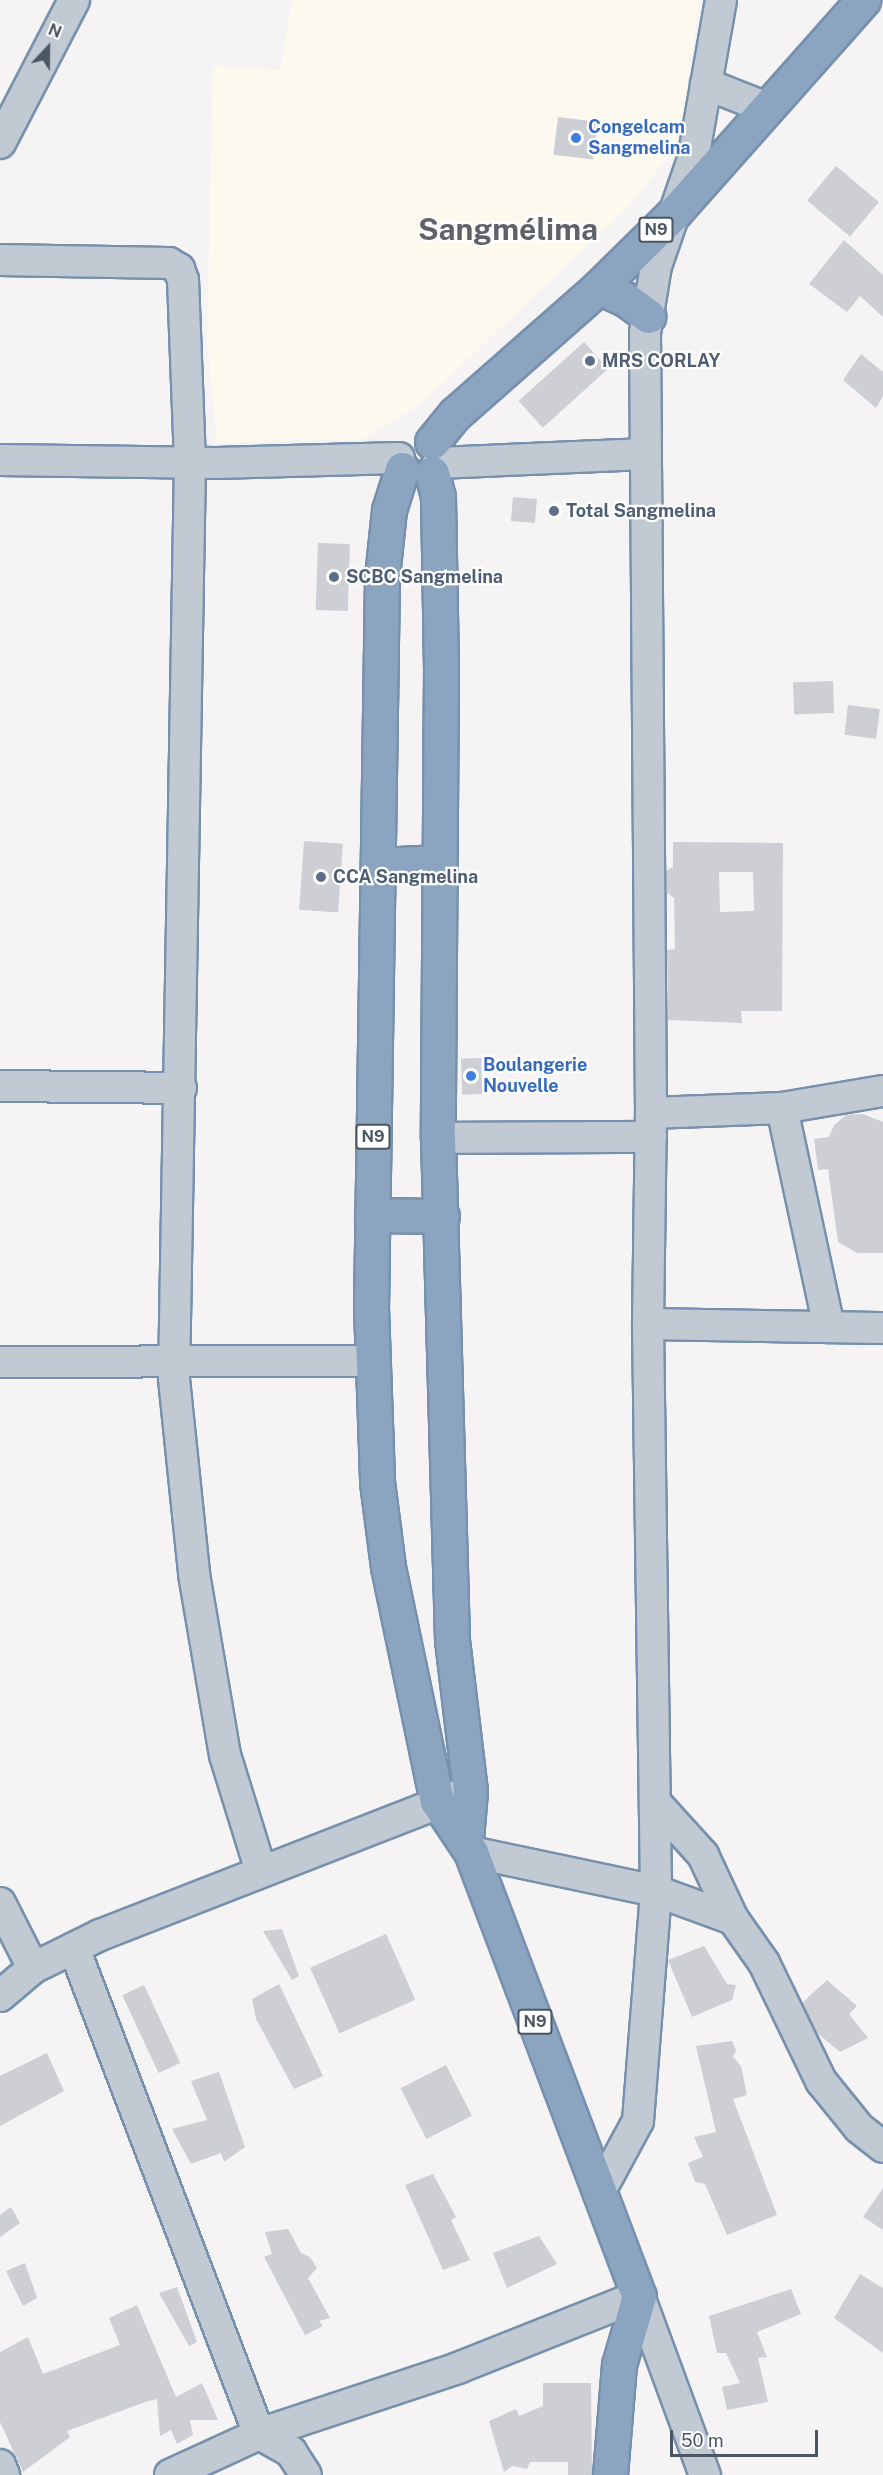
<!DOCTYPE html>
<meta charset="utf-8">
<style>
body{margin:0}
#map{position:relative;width:883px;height:2475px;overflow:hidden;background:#f5f3f3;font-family:"Public Sans",sans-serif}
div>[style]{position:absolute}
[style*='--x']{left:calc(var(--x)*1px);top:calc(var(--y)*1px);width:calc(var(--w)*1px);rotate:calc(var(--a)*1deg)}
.commercial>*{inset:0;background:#fdf9ef}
.building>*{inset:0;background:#cdcfd5;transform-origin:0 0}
.roads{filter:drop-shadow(2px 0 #7690ad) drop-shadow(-2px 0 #7690ad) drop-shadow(0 2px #7690ad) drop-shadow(0 -2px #7690ad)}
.minor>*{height:30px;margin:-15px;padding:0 15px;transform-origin:15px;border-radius:15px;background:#c1cad2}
.highway>*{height:33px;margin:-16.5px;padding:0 16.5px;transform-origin:16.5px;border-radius:16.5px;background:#8ba5c1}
.dots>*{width:16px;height:16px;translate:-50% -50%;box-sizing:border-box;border:3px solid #fff;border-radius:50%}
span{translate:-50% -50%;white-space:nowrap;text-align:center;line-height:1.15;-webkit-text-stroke:4.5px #fff;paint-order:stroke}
.shield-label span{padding:2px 4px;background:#fff;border:2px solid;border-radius:4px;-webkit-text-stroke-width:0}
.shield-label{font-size:16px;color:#4a5661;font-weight:700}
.shop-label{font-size:18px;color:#366cbe;font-weight:700}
.left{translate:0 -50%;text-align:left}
.service-label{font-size:18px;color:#4e5e75;font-weight:700}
.town-label{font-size:30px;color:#5f6368;font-weight:700}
.north{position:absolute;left:18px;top:18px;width:60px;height:60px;-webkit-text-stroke:4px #fff;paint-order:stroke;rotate:22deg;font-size:16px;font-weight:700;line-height:24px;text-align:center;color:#4a5661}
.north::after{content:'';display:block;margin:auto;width:21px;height:27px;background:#4a5661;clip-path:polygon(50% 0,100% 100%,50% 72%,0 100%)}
.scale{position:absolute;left:670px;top:2430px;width:148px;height:27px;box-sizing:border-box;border:3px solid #4a5661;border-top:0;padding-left:8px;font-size:18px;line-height:21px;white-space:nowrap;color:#4a5661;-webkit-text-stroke:4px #fff;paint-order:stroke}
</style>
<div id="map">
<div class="commercial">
<i style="clip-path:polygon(292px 0,700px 0,680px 141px,631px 204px,422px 403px,364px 439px,217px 443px,207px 341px,213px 66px,280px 70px)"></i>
</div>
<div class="building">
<i style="left:558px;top:117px;width:40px;height:38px;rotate:7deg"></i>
<i style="left:836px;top:166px;width:56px;height:45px;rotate:40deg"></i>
<i style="clip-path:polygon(844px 240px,883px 275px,883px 317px,860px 296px,847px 312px,809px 284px)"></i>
<i style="left:584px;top:342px;width:36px;height:88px;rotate:48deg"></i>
<i style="clip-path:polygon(861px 354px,883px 372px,883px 396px,876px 408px,843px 380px)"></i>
<i style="left:513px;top:497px;width:24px;height:24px;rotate:5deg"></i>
<i style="left:318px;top:543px;width:32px;height:67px;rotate:2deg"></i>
<i style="left:833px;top:681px;width:32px;height:40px;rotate:88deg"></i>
<i style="left:848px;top:705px;width:32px;height:30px;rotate:7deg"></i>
<i style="left:304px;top:841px;width:39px;height:69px;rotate:4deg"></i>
<i style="clip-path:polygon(evenodd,673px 842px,783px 843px,782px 1011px,741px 1011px,742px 1023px,668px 1020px,667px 950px,675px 949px,674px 898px,667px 893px,666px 871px,673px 867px,673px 842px,719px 872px,753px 872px,754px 911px,720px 912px,719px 872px)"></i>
<i style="left:481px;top:1058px;width:36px;height:20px;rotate:88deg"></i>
<i style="clip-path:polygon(863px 1114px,883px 1122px,883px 1253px,857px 1253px,838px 1242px,828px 1169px,818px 1170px,814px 1139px,829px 1137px,834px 1125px,846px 1115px)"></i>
<i style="clip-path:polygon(282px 1929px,299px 1976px,292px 1980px,263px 1931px)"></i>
<i style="left:386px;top:1934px;width:72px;height:83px;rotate:66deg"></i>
<i style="clip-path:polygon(704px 1946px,727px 1984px,736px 1985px,732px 2000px,692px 2017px,668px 1960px)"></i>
<i style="clip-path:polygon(827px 1980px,857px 2006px,849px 2014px,868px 2038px,840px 2052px,816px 2032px,802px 2003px)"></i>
<i style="clip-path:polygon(279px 1984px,323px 2076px,294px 2089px,256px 2019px,252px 1999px)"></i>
<i style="left:144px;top:1985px;width:86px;height:24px;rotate:65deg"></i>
<i style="clip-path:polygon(732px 2041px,736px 2050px,733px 2057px,741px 2066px,747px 2095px,733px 2099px,777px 2215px,727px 2235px,705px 2184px,695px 2182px,688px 2163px,703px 2157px,694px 2137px,716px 2132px,696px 2046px)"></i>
<i style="clip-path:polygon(47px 2053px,64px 2091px,0 2126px,0 2076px)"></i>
<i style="left:446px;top:2065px;width:57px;height:51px;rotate:63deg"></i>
<i style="clip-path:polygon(219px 2072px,245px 2147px,224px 2162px,221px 2153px,191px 2164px,172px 2129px,207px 2120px,191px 2081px)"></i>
<i style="clip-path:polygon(433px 2174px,456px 2217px,451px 2220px,470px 2260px,443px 2270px,405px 2185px)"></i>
<i style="clip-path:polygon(883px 2188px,883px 2230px,863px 2217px)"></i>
<i style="clip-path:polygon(11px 2207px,20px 2223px,0 2237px,0 2215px)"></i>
<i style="clip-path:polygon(288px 2229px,301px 2253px,310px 2257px,317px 2268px,308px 2278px,330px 2318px,319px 2321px,323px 2326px,305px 2335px,264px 2257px,272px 2254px,265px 2232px)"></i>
<i style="clip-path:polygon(539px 2236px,557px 2264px,507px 2288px,493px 2253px)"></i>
<i style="clip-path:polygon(25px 2263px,37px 2298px,23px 2306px,6px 2271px)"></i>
<i style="clip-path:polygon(860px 2274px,883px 2288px,883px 2353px,834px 2318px)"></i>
<i style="clip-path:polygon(177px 2287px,197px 2342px,189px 2346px,159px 2293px)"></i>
<i style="clip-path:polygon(791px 2289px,801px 2314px,757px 2332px,767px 2357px,758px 2358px,768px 2402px,727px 2410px,722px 2387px,740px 2383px,726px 2353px,717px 2353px,709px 2316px)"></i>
<i style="clip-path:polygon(137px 2305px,176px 2397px,202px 2383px,218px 2420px,190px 2420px,193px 2435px,177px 2444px,171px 2430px,160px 2436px,157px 2399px,145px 2402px,67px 2431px,70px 2437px,23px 2472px,0 2422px,0 2352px,28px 2337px,43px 2374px,120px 2345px,109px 2318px)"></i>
<i style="clip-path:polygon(543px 2383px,591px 2383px,592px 2475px,568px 2475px,568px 2462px,530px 2462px,527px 2469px,512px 2466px,504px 2472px,489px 2421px,516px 2409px,519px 2416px,543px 2406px)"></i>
</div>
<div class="roads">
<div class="minor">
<i style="--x:706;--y:84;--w:66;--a:21.5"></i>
<i style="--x:0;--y:143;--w:161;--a:-62.6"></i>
<i style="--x:0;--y:260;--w:169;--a:1"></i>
<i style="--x:169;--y:263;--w:12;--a:31"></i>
<i style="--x:179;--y:269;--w:12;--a:70"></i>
<i style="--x:183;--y:280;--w:183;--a:87.8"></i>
<i style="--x:190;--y:463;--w:916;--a:91"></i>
<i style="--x:174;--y:1379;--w:196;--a:84.1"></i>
<i style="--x:194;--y:1574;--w:184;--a:80.3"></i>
<i style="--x:225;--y:1755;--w:121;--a:72.8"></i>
<i style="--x:0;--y:460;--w:216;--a:0.8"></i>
<i style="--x:216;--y:463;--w:183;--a:-1.6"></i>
<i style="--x:438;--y:463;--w:208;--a:-2.5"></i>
<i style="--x:0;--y:1086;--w:181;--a:0.6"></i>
<i style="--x:782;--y:1108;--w:224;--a:77.9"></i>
<i style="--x:651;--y:1113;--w:131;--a:-2.2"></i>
<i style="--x:782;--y:1108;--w:102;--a:-9.6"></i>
<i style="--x:438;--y:1138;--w:213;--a:-0.3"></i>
<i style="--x:648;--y:1324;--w:235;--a:1"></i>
<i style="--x:0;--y:1362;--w:373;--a:-0.2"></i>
<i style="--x:655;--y:1802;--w:72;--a:47.8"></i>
<i style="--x:703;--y:1855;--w:71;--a:64.9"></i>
<i style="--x:471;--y:1852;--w:189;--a:11.9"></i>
<i style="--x:656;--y:1891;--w:82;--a:20"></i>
<i style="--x:733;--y:1919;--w:54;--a:54.8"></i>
<i style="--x:764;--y:1963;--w:131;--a:64.2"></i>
<i style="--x:821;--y:2081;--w:60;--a:51"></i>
<i style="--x:859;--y:2128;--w:31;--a:38"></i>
<i style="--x:0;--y:1903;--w:73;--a:63.1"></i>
<i style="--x:74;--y:1948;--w:520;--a:69.16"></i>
<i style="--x:259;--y:2434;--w:37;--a:29"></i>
<i style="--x:291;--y:2452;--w:27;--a:57"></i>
<i style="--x:0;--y:1996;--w:43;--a:-40.3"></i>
<i style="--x:33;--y:1968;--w:75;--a:-26.2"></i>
<i style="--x:100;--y:1935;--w:385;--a:-21.3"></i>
<i style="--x:599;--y:2193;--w:82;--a:-61.6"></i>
<i style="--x:638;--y:2121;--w:231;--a:-85.5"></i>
<i style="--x:656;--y:1891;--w:567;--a:-90.81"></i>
<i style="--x:648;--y:1324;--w:211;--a:-89.2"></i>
<i style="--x:651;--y:1113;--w:780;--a:-90.44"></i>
<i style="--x:645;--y:333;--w:68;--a:-80.7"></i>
<i style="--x:656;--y:266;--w:113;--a:-70.9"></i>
<i style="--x:693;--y:159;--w:161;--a:-80"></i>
<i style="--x:0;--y:2465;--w:11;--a:68"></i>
<i style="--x:170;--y:2475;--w:98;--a:-24.7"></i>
<i style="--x:259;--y:2434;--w:210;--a:-18.3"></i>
<i style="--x:458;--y:2368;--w:195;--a:-21.7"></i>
<i style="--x:639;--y:2296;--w:191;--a:69.8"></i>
</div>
<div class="highway">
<i style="--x:599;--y:287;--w:29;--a:25"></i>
<i style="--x:625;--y:299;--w:29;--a:36"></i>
<i style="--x:432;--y:442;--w:36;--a:-51"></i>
<i style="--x:455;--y:414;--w:192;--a:-41.4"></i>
<i style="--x:599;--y:287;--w:105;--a:-44.6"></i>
<i style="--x:674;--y:213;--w:285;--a:-48.4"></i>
<i style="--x:402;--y:469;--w:43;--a:107.6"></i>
<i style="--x:389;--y:510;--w:67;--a:96"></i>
<i style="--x:382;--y:577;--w:730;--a:90.86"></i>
<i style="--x:371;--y:1307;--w:175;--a:88"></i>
<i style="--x:377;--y:1482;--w:86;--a:82.6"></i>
<i style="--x:388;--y:1567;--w:239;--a:78.2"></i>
<i style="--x:437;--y:1801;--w:61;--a:56.3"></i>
<i style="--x:471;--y:1852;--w:475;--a:69.3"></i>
<i style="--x:639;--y:2296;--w:72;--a:106.2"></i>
<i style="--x:619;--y:2365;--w:110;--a:94.7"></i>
<i style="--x:432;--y:473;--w:25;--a:76"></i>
<i style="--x:438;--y:497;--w:172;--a:89"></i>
<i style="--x:441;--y:669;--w:469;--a:90.4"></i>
<i style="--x:438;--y:1138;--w:502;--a:88.4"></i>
<i style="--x:452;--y:1640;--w:152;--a:83.2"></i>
<i style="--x:470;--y:1791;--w:48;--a:94.8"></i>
<i style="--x:378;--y:865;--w:61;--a:-2.8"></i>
<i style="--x:372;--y:1215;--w:70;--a:0.8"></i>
</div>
</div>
<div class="dots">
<i style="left:576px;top:138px;background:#3f7fe0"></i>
<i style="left:590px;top:361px;background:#5c6f8a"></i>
<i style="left:554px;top:511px;background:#5c6f8a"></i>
<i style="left:334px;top:577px;background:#5c6f8a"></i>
<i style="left:321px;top:877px;background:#5c6f8a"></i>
<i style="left:471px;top:1076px;background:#3f7fe0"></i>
</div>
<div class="shield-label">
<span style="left:656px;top:230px">N9</span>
<span style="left:373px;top:1137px">N9</span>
<span style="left:535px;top:2022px">N9</span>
</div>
<div class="shop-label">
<span class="left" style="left:588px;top:138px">Congelcam<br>Sangmelina</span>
<span class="left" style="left:483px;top:1076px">Boulangerie<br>Nouvelle</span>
</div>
<div class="service-label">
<span class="left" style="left:602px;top:361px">MRS CORLAY</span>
<span class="left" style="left:566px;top:511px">Total Sangmelina</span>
<span class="left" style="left:346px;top:577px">SCBC Sangmelina</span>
<span class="left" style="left:333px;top:877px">CCA Sangmelina</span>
</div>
<div class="town-label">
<span style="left:508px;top:229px">Sangmélima</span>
</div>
<div class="north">N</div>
<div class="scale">50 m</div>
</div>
